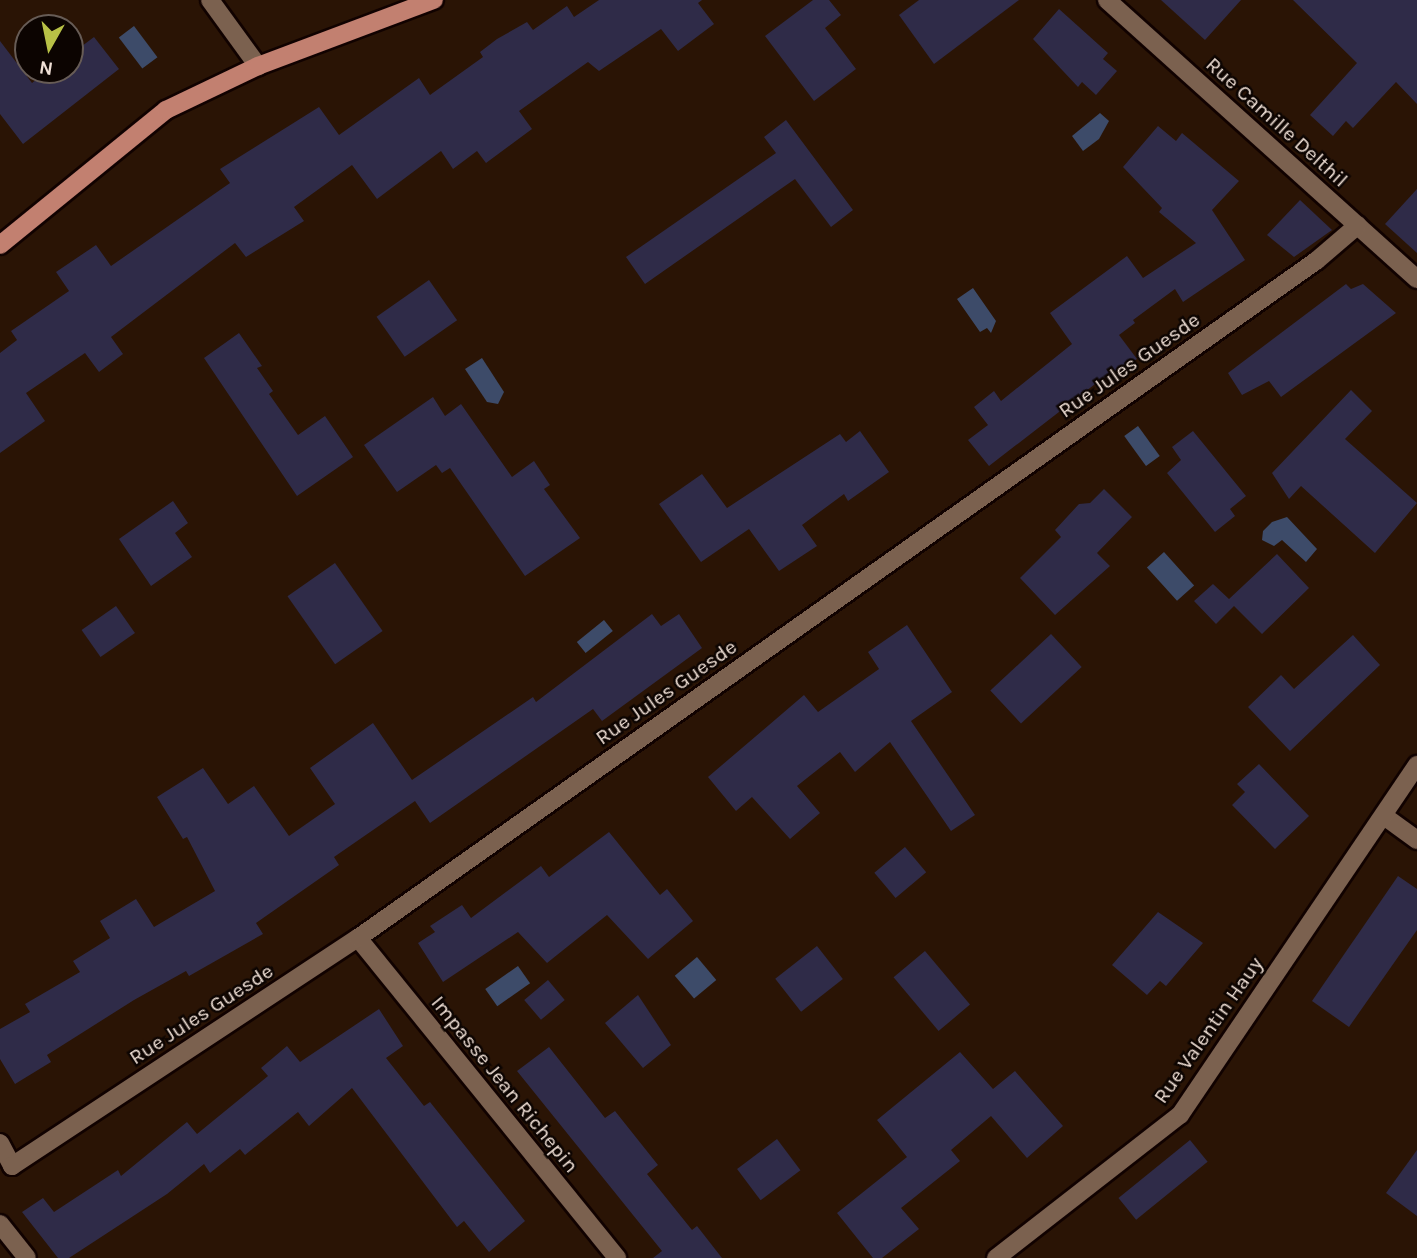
<!DOCTYPE html>
<style>
body{margin:0}
#map{position:relative;width:1417px;height:1258px;overflow:hidden;background:#2a1405;font-family:Karla,sans-serif}
div>[style]{position:absolute}
[style*='--x']{left:calc(var(--x)*1px);top:calc(var(--y)*1px);width:calc(var(--w)*1px);rotate:calc(var(--a)*1deg)}
.water>*{inset:0;background:#3d4b69;transform-origin:0 0}
.building>*{inset:0;background:#2f2b48;transform-origin:0 0}
.roads{filter:drop-shadow(2px 0 #110200) drop-shadow(-2px 0 #110200) drop-shadow(0 2px #110200) drop-shadow(0 -2px #110200)}
.minor>*{height:18px;margin:-9px;padding:0 9px;transform-origin:9px;border-radius:9px;background:#7b614f}
.major>*{height:18px;margin:-9px;padding:0 9px;transform-origin:9px;border-radius:9px;background:#c28070}
span{translate:-50% -50%;white-space:nowrap;text-align:center;line-height:1.15;-webkit-text-stroke:5px #0c0401;paint-order:stroke}
.street-label{font-size:21px;color:#efdfd5}
.north{position:absolute;left:14px;top:14px;width:70px;height:70px;box-sizing:border-box;background:#0c0401;border:2px solid #675c56;border-radius:50%;rotate:189deg;font-size:19px;font-weight:700;line-height:28px;text-align:center;color:#efdfd5}
.north::after{content:'';display:block;margin:auto;width:24px;height:32px;background:#b8c146;clip-path:polygon(50% 0,100% 100%,50% 72%,0 100%)}
</style>
<div id="map">
<div class="water">
<i style="left:134px;top:26px;width:39px;height:19px;rotate:53deg"></i>
<i style="clip-path:polygon(1100px 113px,1109px 121px,1099px 139px,1083px 151px,1072px 136px)"></i>
<i style="clip-path:polygon(973px 288px,996px 321px,991px 333px,987px 328px,980px 332px,957px 299px)"></i>
<i style="clip-path:polygon(482px 358px,504px 392px,498px 404px,487px 402px,465px 369px)"></i>
<i style="left:1138px;top:426px;width:37px;height:17px;rotate:54deg"></i>
<i style="clip-path:polygon(1287px 517px,1317px 549px,1306px 562px,1282px 540px,1274px 546px,1262px 540px,1263px 531px,1272px 522px)"></i>
<i style="left:1164px;top:552px;width:45px;height:23px;rotate:48deg"></i>
<i style="left:604px;top:620px;width:14px;height:35px;rotate:51deg"></i>
<i style="left:697px;top:957px;width:30px;height:29px;rotate:50deg"></i>
<i style="left:518px;top:966px;width:21px;height:40px;rotate:55deg"></i>
</div>
<div class="building">
<i style="clip-path:polygon(599px 0,702px 0,698px 3px,714px 24px,678px 51px,661px 29px,599px 71px,588px 62px,519px 111px,532px 129px,486px 163px,477px 151px,453px 169px,441px 151px,377px 199px,352px 165px,294px 207px,304px 221px,246px 257px,235px 243px,111px 337px,123px 354px,99px 372px,85px 353px,26px 393px,45px 421px,0 453px,0 353px,17px 340px,11px 331px,69px 291px,56px 272px,96px 245px,111px 266px,230px 183px,220px 169px,319px 107px,339px 135px,419px 78px,430px 95px,483px 57px,480px 52px,497px 39px,527px 22px,533px 30px,567px 6px,574px 17px)"></i>
<i style="clip-path:polygon(813px 0,829px 0,841px 15px,825px 28px,856px 69px,814px 101px,765px 36px)"></i>
<i style="clip-path:polygon(919px 0,1019px 0,934px 64px,899px 15px)"></i>
<i style="clip-path:polygon(1161px 0,1241px 0,1205px 40px)"></i>
<i style="clip-path:polygon(1293px 0,1417px 0,1417px 104px,1396px 82px,1353px 128px,1346px 121px,1333px 136px,1310px 115px,1357px 63px)"></i>
<i style="clip-path:polygon(1059px 9px,1108px 53px,1103px 59px,1117px 71px,1096px 95px,1082px 82px,1078px 87px,1033px 39px)"></i>
<i style="clip-path:polygon(94px 37px,119px 69px,23px 144px,0 114px,0 41px,32px 83px,49px 70px,70px 70px,70px 55px)"></i>
<i style="clip-path:polygon(786px 120px,853px 210px,831px 227px,795px 179px,645px 284px,626px 257px,776px 153px,764px 137px)"></i>
<i style="clip-path:polygon(1158px 126px,1176px 141px,1182px 133px,1239px 181px,1212px 210px,1245px 260px,1183px 302px,1175px 289px,1133px 320px,1135px 323px,1119px 335px,1137px 359px,1099px 381px,989px 466px,968px 440px,988px 425px,974px 407px,994px 391px,1001px 401px,1072px 344px,1050px 313px,1127px 256px,1143px 278px,1196px 243px,1159px 212px,1162px 208px,1123px 167px)"></i>
<i style="clip-path:polygon(1417px 189px,1417px 253px,1385px 224px)"></i>
<i style="clip-path:polygon(1300px 200px,1332px 230px,1294px 257px,1267px 235px)"></i>
<i style="left:429px;top:280px;width:49px;height:64px;rotate:55deg"></i>
<i style="clip-path:polygon(1346px 284px,1351px 289px,1363px 284px,1396px 313px,1281px 397px,1269px 381px,1242px 395px,1228px 373px)"></i>
<i style="clip-path:polygon(239px 333px,262px 366px,257px 368px,273px 391px,269px 394px,298px 435px,325px 416px,353px 457px,297px 496px,204px 358px)"></i>
<i style="clip-path:polygon(1351px 390px,1372px 411px,1345px 439px,1417px 503px,1375px 553px,1301px 486px,1289px 499px,1272px 473px)"></i>
<i style="clip-path:polygon(433px 397px,445px 416px,461px 404px,512px 477px,534px 461px,550px 485px,544px 489px,580px 538px,525px 576px,450px 468px,442px 473px,436px 465px,397px 492px,364px 445px)"></i>
<i style="clip-path:polygon(860px 431px,889px 472px,848px 501px,844px 494px,802px 525px,817px 546px,779px 571px,749px 529px,701px 562px,659px 504px,702px 474px,727px 508px,840px 434px,846px 442px)"></i>
<i style="clip-path:polygon(1193px 431px,1246px 496px,1230px 509px,1235px 516px,1215px 532px,1167px 473px,1181px 460px,1172px 447px)"></i>
<i style="clip-path:polygon(1104px 489px,1132px 517px,1097px 553px,1110px 566px,1055px 615px,1020px 578px,1061px 537px,1055px 530px,1079px 504px,1090px 503px)"></i>
<i style="clip-path:polygon(173px 501px,188px 523px,175px 533px,192px 557px,151px 586px,119px 539px)"></i>
<i style="clip-path:polygon(1277px 554px,1309px 588px,1262px 634px,1234px 606px,1216px 624px,1194px 601px,1213px 584px,1229px 599px)"></i>
<i style="left:335px;top:563px;width:83px;height:58px;rotate:55deg"></i>
<i style="left:116px;top:606px;width:33px;height:42px;rotate:55deg"></i>
<i style="clip-path:polygon(652px 614px,661px 626px,679px 614px,702px 648px,602px 721px,593px 709px,430px 823px,415px 801px,334px 857px,339px 865px,256px 923px,263px 934px,189px 976px,186px 971px,134px 1000px,47px 1055px,51px 1062px,15px 1084px,0 1059px,0 1029px,30px 1012px,25px 1004px,80px 972px,73px 961px,110px 938px,100px 921px,136px 899px,154px 927px,215px 891px,187px 837px,183px 839px,157px 797px,203px 768px,228px 804px,254px 786px,289px 836px,335px 804px,310px 768px,373px 723px,412px 780px,533px 697px,536px 702px)"></i>
<i style="clip-path:polygon(907px 625px,952px 692px,911px 721px,975px 815px,951px 831px,890px 742px,855px 772px,840px 752px,797px 786px,820px 813px,790px 839px,752px 797px,736px 811px,708px 777px,804px 695px,818px 712px,879px 669px,868px 652px)"></i>
<i style="left:1051px;top:634px;width:45px;height:83px;rotate:47deg"></i>
<i style="clip-path:polygon(1353px 635px,1380px 665px,1290px 751px,1248px 707px,1281px 675px,1294px 689px)"></i>
<i style="clip-path:polygon(1259px 764px,1309px 816px,1275px 849px,1232px 805px,1245px 792px,1237px 784px)"></i>
<i style="clip-path:polygon(609px 832px,660px 895px,667px 889px,693px 921px,648px 959px,607px 915px,547px 963px,518px 932px,443px 982px,418px 943px,435px 932px,430px 926px,462px 905px,471px 918px,541px 866px,549px 877px)"></i>
<i style="left:905px;top:847px;width:33px;height:40px;rotate:50deg"></i>
<i style="clip-path:polygon(1398px 876px,1417px 889px,1417px 930px,1349px 1027px,1312px 1001px)"></i>
<i style="clip-path:polygon(1158px 912px,1203px 943px,1166px 986px,1160px 981px,1147px 995px,1112px 965px)"></i>
<i style="left:817px;top:946px;width:42px;height:53px;rotate:52deg"></i>
<i style="left:925px;top:951px;width:70px;height:41px;rotate:50deg"></i>
<i style="left:548px;top:980px;width:26px;height:31px;rotate:50deg"></i>
<i style="clip-path:polygon(638px 995px,671px 1045px,643px 1068px,605px 1023px)"></i>
<i style="clip-path:polygon(379px 1009px,403px 1046px,386px 1058px,424px 1106px,430px 1102px,525px 1221px,489px 1252px,464px 1221px,457px 1227px,352px 1088px,309px 1126px,298px 1112px,245px 1155px,240px 1149px,210px 1173px,204px 1164px,167px 1194px,69px 1258px,58px 1258px,22px 1212px,43px 1198px,54px 1212px,118px 1170px,121px 1176px,187px 1122px,197px 1134px,268px 1076px,261px 1068px,287px 1046px,300px 1062px)"></i>
<i style="clip-path:polygon(549px 1047px,605px 1118px,615px 1111px,658px 1165px,647px 1174px,692px 1230px,697px 1226px,722px 1258px,653px 1258px,662px 1251px,517px 1071px)"></i>
<i style="clip-path:polygon(960px 1052px,993px 1089px,1015px 1071px,1063px 1126px,1027px 1158px,991px 1116px,951px 1150px,960px 1161px,901px 1208px,919px 1229px,882px 1258px,873px 1258px,837px 1213px,907px 1157px,877px 1120px)"></i>
<i style="left:777px;top:1139px;width:39px;height:50px;rotate:53deg"></i>
<i style="left:1190px;top:1140px;width:28px;height:92px;rotate:51deg"></i>
<i style="clip-path:polygon(1417px 1150px,1417px 1216px,1386px 1193px)"></i>
</div>
<div class="roads">
<div class="minor">
<i style="--x:210;--y:0;--w:82;--a:54"></i>
<i style="--x:1107;--y:0;--w:417;--a:42"></i>
<i style="--x:1384;--y:816;--w:41;--a:36"></i>
<i style="--x:358;--y:938;--w:412;--a:51"></i>
<i style="--x:0;--y:1143;--w:26;--a:62"></i>
<i style="--x:12;--y:1166;--w:414;--a:-33.4"></i>
<i style="--x:358;--y:938;--w:1173;--a:-35.25"></i>
<i style="--x:1316;--y:261;--w:55;--a:-40.6"></i>
<i style="--x:0;--y:1224;--w:43;--a:51.5"></i>
<i style="--x:996;--y:1258;--w:233;--a:-37.9"></i>
<i style="--x:1180;--y:1115;--w:423;--a:-55.9"></i>
</div>
<div class="major">
<i style="--x:0;--y:245;--w:214;--a:-39.1"></i>
<i style="--x:166;--y:110;--w:102;--a:-25.6"></i>
<i style="--x:258;--y:66;--w:188;--a:-20.6"></i>
</div>
</div>
<div class="street-label">
<span style="left:1277px;top:122px;rotate:42deg">Rue Camille Delthil</span>
<span style="left:1129px;top:365px;rotate:-35deg">Rue Jules Guesde</span>
<span style="left:666px;top:692px;rotate:-35deg">Rue Jules Guesde</span>
<span style="left:201px;top:1014px;rotate:-33deg">Rue Jules Guesde</span>
<span style="left:1208px;top:1030px;rotate:-55deg">Rue Valentin Hauy</span>
<span style="left:505px;top:1084px;rotate:51deg">Impasse Jean Richepin</span>
</div>
<div class="north">N</div>
</div>
